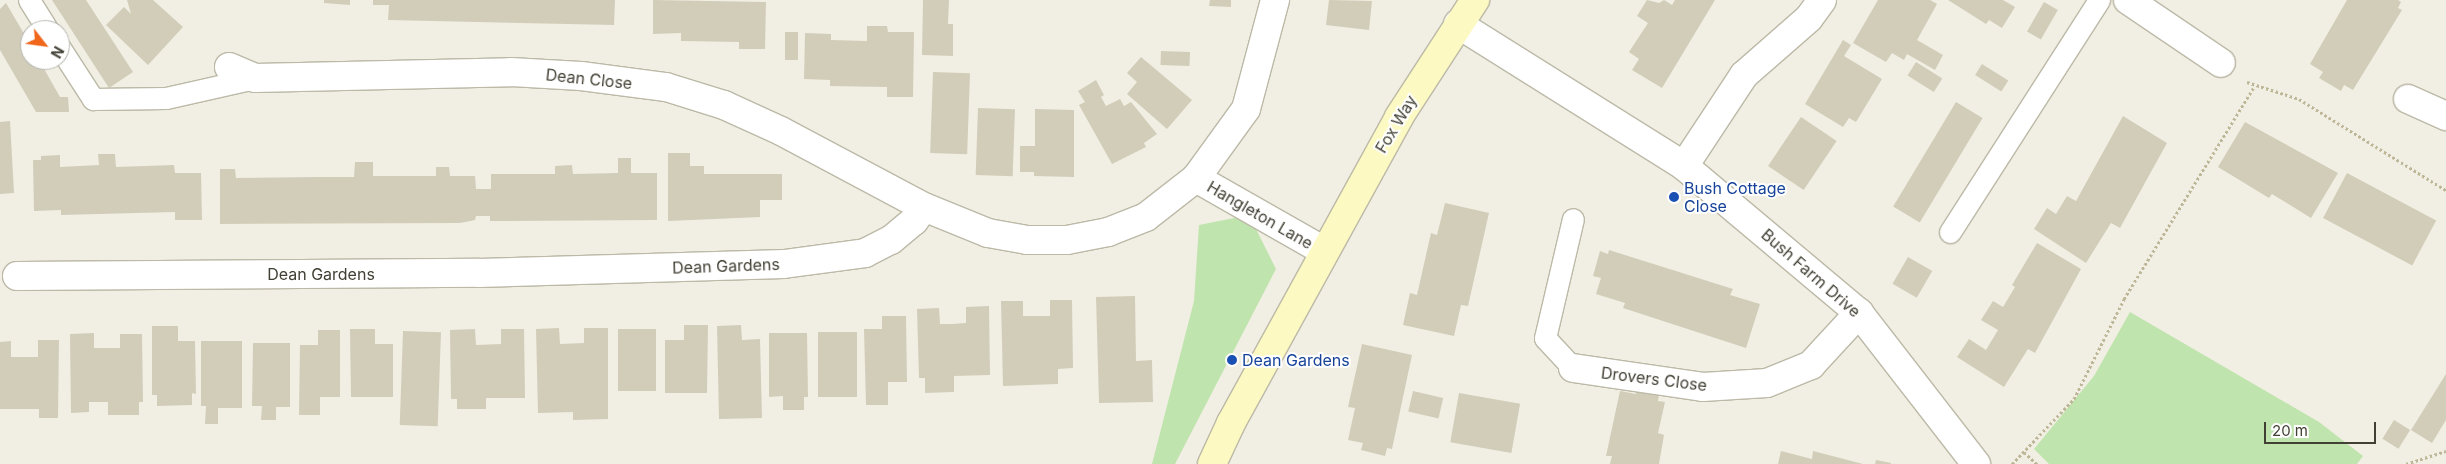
<!DOCTYPE html>
<style>
body{margin:0}
#map{position:relative;width:2446px;height:464px;overflow:hidden;background:#f1efe3;font-family:Inter,sans-serif}
div>[style]{position:absolute}
[style*='--x']{left:calc(var(--x)*1px);top:calc(var(--y)*1px);width:calc(var(--w)*1px);rotate:calc(var(--a)*1deg)}
.green>*{inset:0;background:#c0e4ad}
.building>*{inset:0;background:#d2cdb9;transform-origin:0 0}
.path>*{height:3px;margin-top:-1.5px;transform-origin:0;background:repeating-linear-gradient(90deg,#bdb798 0 2.5px,transparent 0 5px)}
.roads{filter:drop-shadow(1px 0 #bcb9a7) drop-shadow(-1px 0 #bcb9a7) drop-shadow(0 1px #bcb9a7) drop-shadow(0 -1px #bcb9a7)}
.lane>*{height:21px;margin:-10.5px;padding:0 10.5px;transform-origin:10.5px;border-radius:10.5px;background:#fff}
.street>*{height:28px;margin:-14px;padding:0 14px;transform-origin:14px;border-radius:14px;background:#fff}
.secondary>*{height:28px;margin:-14px;padding:0 14px;transform-origin:14px;border-radius:14px;background:#fcf9c2}
.dots>*{width:14px;height:14px;translate:-50% -50%;box-sizing:border-box;border:2px solid #fff;border-radius:50%}
span{translate:-50% -50%;white-space:nowrap;text-align:center;line-height:1.15;-webkit-text-stroke:4px #fff;paint-order:stroke}
.street-label{font-size:16px;color:#424034}
.transit-label{font-size:16px;color:#164399}
.left{translate:0 -50%;text-align:left}
.north{position:absolute;left:20px;top:20px;width:50px;height:50px;box-sizing:border-box;background:#fff;border:1px solid #b3b3ae;border-radius:50%;rotate:120deg;font-size:14px;font-weight:700;line-height:20px;text-align:center;color:#424034}
.north::after{content:'';display:block;margin:auto;width:18px;height:22px;background:#f0661b;clip-path:polygon(50% 0,100% 100%,50% 72%,0 100%)}
.scale{position:absolute;left:2264px;top:422px;width:112px;height:22px;box-sizing:border-box;border:2px solid #424034;border-top:0;padding-left:6px;font-size:15px;line-height:18px;white-space:nowrap;color:#424034;-webkit-text-stroke:4px #fff;paint-order:stroke}
</style>
<div id="map">
<div class="green">
<i style="clip-path:polygon(1249px 215px,1276px 269px,1175px 464px,1152px 464px,1194px 301px,1199px 225px)"></i>
<i style="clip-path:polygon(2130px 312px,2319px 422px,2363px 456px,2357px 464px,2049px 464px,2034px 449px,2094px 376px)"></i>
</div>
<div class="building">
<i style="clip-path:polygon(52px 0,86px 0,133px 72px,109px 88px)"></i>
<i style="clip-path:polygon(127px 0,153px 0,183px 27px,148px 65px,106px 25px,124px 7px,131px 14px)"></i>
<i style="clip-path:polygon(324px 0,350px 0,350px 5px,324px 3px)"></i>
<i style="clip-path:polygon(373px 0,615px 0,614px 25px,388px 20px,389px 5px,373px 5px)"></i>
<i style="clip-path:polygon(653px 0,766px 2px,765px 49px,739px 49px,739px 42px,681px 41px,681px 33px,653px 34px)"></i>
<i style="clip-path:polygon(923px 0,949px 0,948px 24px,953px 24px,953px 56px,922px 55px)"></i>
<i style="clip-path:polygon(1210px 0,1231px 0,1231px 7px,1209px 6px)"></i>
<i style="clip-path:polygon(1329px 0,1372px 1px,1369px 30px,1326px 25px)"></i>
<i style="clip-path:polygon(1647px 0,1659px 3px,1664px 0,1672px 5px,1675px 0,1715px 0,1662px 88px,1632px 70px,1639px 59px,1629px 52px,1648px 23px,1637px 16px)"></i>
<i style="clip-path:polygon(1878px 0,1930px 0,1937px 4px,1917px 40px,1943px 55px,1935px 70px,1907px 54px,1904px 60px,1892px 53px,1886px 62px,1853px 43px)"></i>
<i style="clip-path:polygon(1948px 0,2003px 0,2015px 7px,2002px 28px,1989px 20px,1986px 24px)"></i>
<i style="clip-path:polygon(2347px 0,2398px 0,2401px 2px,2398px 8px,2402px 10px,2353px 90px,2344px 85px,2341px 91px,2319px 78px,2323px 72px,2310px 64px)"></i>
<i style="left:2044px;top:2px;width:16px;height:34px;rotate:30deg"></i>
<i style="clip-path:polygon(6px 3px,30px 44px,30px 60px,39px 60px,60px 97px,68px 97px,69px 112px,36px 112px,0 50px,0 9px)"></i>
<i style="clip-path:polygon(867px 26px,887px 26px,888px 32px,914px 32px,913px 97px,887px 97px,887px 87px,830px 86px,830px 80px,804px 79px,805px 33px,831px 34px,831px 40px,867px 41px)"></i>
<i style="left:798px;top:32px;width:28px;height:13px;rotate:90deg"></i>
<i style="clip-path:polygon(1843px 40px,1851px 45px,1844px 56px,1882px 79px,1856px 122px,1849px 118px,1843px 127px,1805px 104px)"></i>
<i style="left:1161px;top:51px;width:29px;height:14px;rotate:2deg"></i>
<i style="clip-path:polygon(1141px 57px,1192px 100px,1167px 129px,1127px 94px,1137px 82px,1127px 73px)"></i>
<i style="left:1916px;top:62px;width:31px;height:16px;rotate:32deg"></i>
<i style="left:1982px;top:64px;width:31px;height:13px;rotate:32deg"></i>
<i style="left:933px;top:72px;width:37px;height:81px;rotate:2deg"></i>
<i style="clip-path:polygon(1096px 80px,1104px 95px,1101px 97px,1106px 106px,1120px 99px,1124px 106px,1131px 102px,1157px 134px,1144px 143px,1146px 147px,1112px 164px,1079px 105px,1085px 102px,1078px 91px)"></i>
<i style="left:1956px;top:102px;width:31px;height:122px;rotate:31deg"></i>
<i style="left:978px;top:108px;width:37px;height:67px;rotate:2deg"></i>
<i style="clip-path:polygon(1035px 109px,1074px 110px,1074px 177px,1034px 176px,1034px 172px,1020px 172px,1020px 146px,1035px 146px)"></i>
<i style="clip-path:polygon(2123px 116px,2167px 143px,2120px 228px,2111px 223px,2086px 263px,2034px 229px,2047px 208px,2056px 214px,2067px 196px,2076px 201px)"></i>
<i style="left:1801px;top:117px;width:43px;height:59px;rotate:34deg"></i>
<i style="clip-path:polygon(10px 121px,14px 193px,0 194px,0 122px)"></i>
<i style="clip-path:polygon(2245px 122px,2338px 173px,2311px 218px,2272px 194px,2269px 198px,2218px 167px)"></i>
<i style="clip-path:polygon(668px 153px,690px 153px,690px 166px,704px 166px,704px 174px,782px 174px,782px 200px,760px 200px,760px 217px,668px 221px)"></i>
<i style="clip-path:polygon(98px 154px,115px 154px,116px 167px,174px 165px,175px 173px,201px 173px,202px 220px,175px 220px,175px 212px,61px 215px,61px 210px,34px 211px,33px 160px,41px 160px,41px 156px,60px 155px,60px 167px,99px 165px)"></i>
<i style="clip-path:polygon(618px 158px,631px 158px,631px 173px,657px 173px,657px 220px,490px 221px,490px 216px,476px 216px,475px 220px,460px 223px,220px 224px,220px 169px,235px 169px,236px 178px,320px 177px,354px 177px,355px 162px,373px 162px,373px 176px,436px 176px,436px 167px,449px 167px,450px 176px,475px 176px,476px 189px,491px 189px,491px 174px,555px 174px,555px 166px,572px 165px,573px 174px,618px 173px)"></i>
<i style="left:2347px;top:173px;width:101px;height:51px;rotate:28deg"></i>
<i style="clip-path:polygon(1445px 203px,1489px 213px,1468px 306px,1461px 305px,1454px 336px,1403px 325px,1410px 293px,1417px 295px,1431px 233px,1437px 235px)"></i>
<i style="clip-path:polygon(2037px 243px,2081px 269px,2035px 353px,2028px 349px,2004px 387px,1957px 357px,1969px 339px,1986px 350px,1998px 330px,1981px 320px,1993px 301px,2003px 307px,2015px 287px,2012px 285px)"></i>
<i style="clip-path:polygon(1609px 250px,1733px 289px,1730px 295px,1760px 304px,1746px 348px,1623px 308px,1625px 303px,1596px 294px,1601px 278px,1593px 276px,1600px 251px,1608px 254px)"></i>
<i style="left:1908px;top:257px;width:28px;height:31px;rotate:30deg"></i>
<i style="clip-path:polygon(1135px 296px,1136px 361px,1152px 360px,1153px 402px,1099px 403px,1096px 297px)"></i>
<i style="clip-path:polygon(1050px 300px,1072px 300px,1073px 368px,1058px 369px,1058px 384px,1003px 386px,1001px 301px,1023px 301px,1023px 316px,1050px 316px)"></i>
<i style="clip-path:polygon(989px 306px,990px 375px,954px 376px,954px 392px,925px 393px,925px 378px,919px 378px,917px 309px,939px 308px,940px 324px,952px 324px,966px 323px,966px 307px)"></i>
<i style="clip-path:polygon(882px 316px,906px 316px,907px 382px,888px 382px,888px 405px,866px 405px,864px 329px,882px 329px)"></i>
<i style="clip-path:polygon(684px 325px,708px 325px,707px 393px,665px 393px,665px 340px,684px 340px)"></i>
<i style="clip-path:polygon(741px 325px,742px 340px,760px 339px,762px 418px,719px 419px,717px 326px)"></i>
<i style="clip-path:polygon(152px 326px,178px 326px,178px 341px,195px 341px,196px 394px,192px 393px,192px 405px,157px 406px,157px 395px,152px 395px)"></i>
<i style="clip-path:polygon(559px 328px,560px 344px,584px 343px,584px 328px,608px 328px,608px 419px,573px 420px,573px 412px,538px 413px,536px 329px)"></i>
<i style="clip-path:polygon(350px 329px,375px 329px,375px 344px,393px 344px,393px 397px,351px 397px)"></i>
<i style="clip-path:polygon(475px 329px,476px 345px,501px 344px,501px 329px,524px 329px,525px 398px,486px 398px,486px 409px,457px 409px,457px 399px,451px 399px,450px 330px)"></i>
<i style="left:618px;top:329px;width:38px;height:62px"></i>
<i style="clip-path:polygon(318px 330px,340px 330px,340px 397px,320px 397px,320px 415px,299px 415px,300px 345px,318px 345px)"></i>
<i style="left:403px;top:331px;width:38px;height:94px;rotate:2deg"></i>
<i style="left:818px;top:332px;width:39px;height:65px"></i>
<i style="clip-path:polygon(94px 333px,94px 348px,120px 348px,120px 334px,142px 334px,143px 402px,139px 402px,139px 415px,108px 415px,108px 402px,89px 402px,89px 412px,71px 413px,70px 334px)"></i>
<i style="clip-path:polygon(769px 333px,807px 333px,808px 397px,804px 397px,804px 410px,783px 410px,783px 396px,769px 397px)"></i>
<i style="clip-path:polygon(38px 340px,59px 340px,58px 418px,39px 418px,39px 409px,0 409px,0 342px,11px 341px,11px 357px,38px 357px)"></i>
<i style="clip-path:polygon(201px 341px,242px 341px,242px 408px,218px 408px,218px 424px,205px 424px,206px 406px,201px 406px)"></i>
<i style="clip-path:polygon(253px 343px,290px 343px,290px 407px,276px 407px,276px 420px,261px 420px,262px 406px,252px 406px)"></i>
<i style="clip-path:polygon(1362px 344px,1412px 355px,1392px 449px,1387px 448px,1385px 456px,1361px 450px,1363px 443px,1348px 440px,1355px 408px,1348px 407px)"></i>
<i style="clip-path:polygon(2446px 374px,2446px 420px,2432px 443px,2411px 430px)"></i>
<i style="clip-path:polygon(1637px 390px,1659px 394px,1658px 401px,1665px 402px,1658px 433px,1664px 435px,1659px 464px,1610px 464px,1612px 456px,1606px 456px,1620px 391px,1636px 394px)"></i>
<i style="left:1413px;top:391px;width:31px;height:21px;rotate:13deg"></i>
<i style="left:1459px;top:393px;width:62px;height:50px;rotate:10deg"></i>
<i style="left:2394px;top:420px;width:19px;height:22px;rotate:32deg"></i>
<i style="clip-path:polygon(1781px 451px,1812px 459px,1813px 451px,1863px 464px,1778px 464px)"></i>
<i style="clip-path:polygon(1876px 460px,1891px 463px,1891px 464px,1875px 464px)"></i>
</div>
<div class="path">
<i style="--x:2247;--y:82;--w:55;--a:18.1"></i>
<i style="--x:2299;--y:99;--w:173;--a:31.8"></i>
<i style="--x:2024;--y:452;--w:18;--a:43"></i>
<i style="--x:2012;--y:464;--w:90;--a:-46.4"></i>
<i style="--x:2074;--y:399;--w:112;--a:-63.4"></i>
<i style="--x:2124;--y:299;--w:249;--a:-58.5"></i>
<i style="--x:2406;--y:464;--w:42;--a:-18"></i>
</div>
<div class="roads">
<div class="lane">
<i style="--x:29;--y:0;--w:36;--a:58"></i>
<i style="--x:60;--y:48;--w:61;--a:57.1"></i>
<i style="--x:93;--y:99;--w:73;--a:-0.8"></i>
<i style="--x:166;--y:98;--w:91;--a:-12.7"></i>
<i style="--x:1950;--y:232;--w:276;--a:-57.3"></i>
<i style="--x:1573;--y:368;--w:41;--a:-133"></i>
<i style="--x:1545;--y:338;--w:122;--a:-76.8"></i>
</div>
<div class="street">
<i style="--x:2128;--y:0;--w:112;--a:34.1"></i>
<i style="--x:1458;--y:24;--w:267;--a:32.1"></i>
<i style="--x:1684;--y:166;--w:229;--a:40"></i>
<i style="--x:1859;--y:313;--w:191;--a:52.2"></i>
<i style="--x:229;--y:67;--w:28;--a:23"></i>
<i style="--x:255;--y:78;--w:256;--a:-1.3"></i>
<i style="--x:511;--y:72;--w:70;--a:3.3"></i>
<i style="--x:581;--y:76;--w:86;--a:7.4"></i>
<i style="--x:666;--y:87;--w:61;--a:17.2"></i>
<i style="--x:724;--y:105;--w:63;--a:24.5"></i>
<i style="--x:781;--y:131;--w:162;--a:28"></i>
<i style="--x:2408;--y:99;--w:42;--a:24.1"></i>
<i style="--x:1684;--y:166;--w:109;--a:-56.6"></i>
<i style="--x:1744;--y:75;--w:86;--a:-41.2"></i>
<i style="--x:1809;--y:18;--w:22;--a:-54"></i>
<i style="--x:1196;--y:178;--w:147;--a:29.7"></i>
<i style="--x:17;--y:276;--w:462;--a:-0.4"></i>
<i style="--x:479;--y:273;--w:305;--a:-1.7"></i>
<i style="--x:784;--y:264;--w:82;--a:-7.7"></i>
<i style="--x:865;--y:253;--w:29;--a:-27"></i>
<i style="--x:891;--y:240;--w:30;--a:-40"></i>
<i style="--x:914;--y:221;--w:17;--a:-54"></i>
<i style="--x:924;--y:207;--w:69;--a:22.1"></i>
<i style="--x:988;--y:233;--w:40;--a:10"></i>
<i style="--x:1027;--y:240;--w:40;--a:0"></i>
<i style="--x:1067;--y:240;--w:42;--a:-11"></i>
<i style="--x:1108;--y:232;--w:41;--a:-21.5"></i>
<i style="--x:1146;--y:217;--w:63;--a:-38"></i>
<i style="--x:1196;--y:178;--w:85;--a:-54.1"></i>
<i style="--x:1246;--y:109;--w:113;--a:-75.1"></i>
<i style="--x:1573;--y:368;--w:131;--a:8.3"></i>
<i style="--x:1703;--y:387;--w:64;--a:-3.6"></i>
<i style="--x:1767;--y:383;--w:48;--a:-22.2"></i>
<i style="--x:1811;--y:365;--w:71;--a:-47.3"></i>
</div>
<div class="secondary">
<i style="--x:1212;--y:464;--w:45;--a:-65.1"></i>
<i style="--x:1231;--y:423;--w:349;--a:-61.2"></i>
<i style="--x:1399;--y:117;--w:140;--a:-57"></i>
</div>
</div>
<div class="dots">
<i style="left:1674px;top:197px;background:#1a4fb4"></i>
<i style="left:1232px;top:360px;background:#1a4fb4"></i>
</div>
<div class="street-label">
<span style="left:589px;top:79px;rotate:6deg">Dean Close</span>
<span style="left:1396px;top:124px;rotate:-59deg">Fox Way</span>
<span style="left:1260px;top:215px;rotate:30deg">Hangleton Lane</span>
<span style="left:726px;top:266px;rotate:-2deg">Dean Gardens</span>
<span style="left:1811px;top:273px;rotate:41deg">Bush Farm Drive</span>
<span style="left:321px;top:274px">Dean Gardens</span>
<span style="left:1654px;top:379px;rotate:7deg">Drovers Close</span>
</div>
<div class="transit-label">
<span class="left" style="left:1684px;top:197px">Bush Cottage<br>Close</span>
<span class="left" style="left:1242px;top:360px">Dean Gardens</span>
</div>
<div class="north">N</div>
<div class="scale">20 m</div>
</div>
